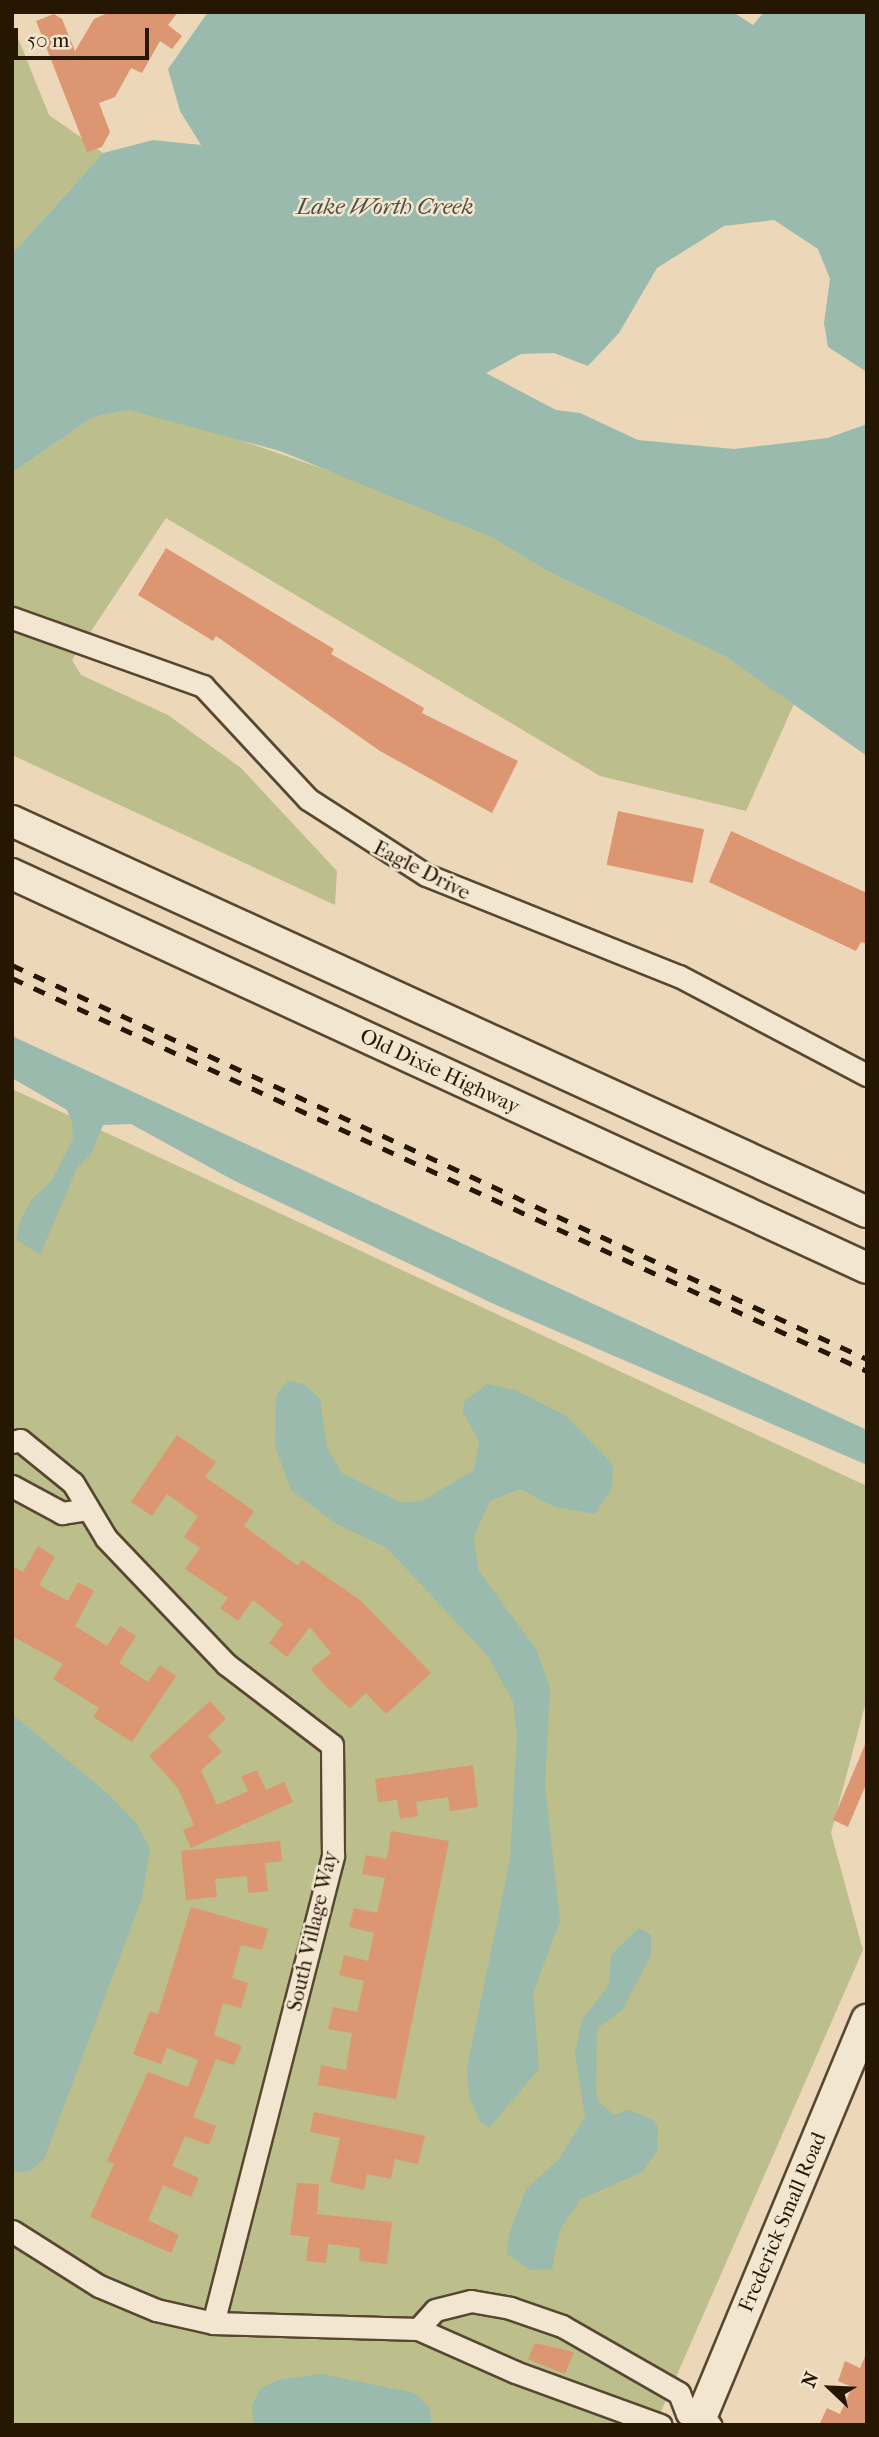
<!DOCTYPE html>
<style>
body{margin:0}
#map{position:relative;width:879px;height:2437px;overflow:hidden;background:#ecd8b8;font-family:"IM FELL French Canon",serif}
div>[style]{position:absolute}
[style*='--x']{left:calc(var(--x)*1px);top:calc(var(--y)*1px);width:calc(var(--w)*1px);rotate:calc(var(--a)*1deg)}
.green>*{inset:0;background:#bcbe8c}
.water>*{inset:0;background:#99baac}
.building>*{inset:0;background:#dc9672;transform-origin:0 0}
.roads{filter:drop-shadow(2px 0 #584730) drop-shadow(-2px 0 #584730) drop-shadow(0 2px #584730) drop-shadow(0 -2px #584730)}
.street>*{height:21px;margin:-10.5px;padding:0 10.5px;transform-origin:10.5px;border-radius:10.5px;background:#f3e6d1}
.secondary>*{height:30px;margin:-15px;padding:0 15px;transform-origin:15px;border-radius:15px;background:#f3e6d1}
.rail>*{height:5px;margin-top:-2.5px;transform-origin:0;background:repeating-linear-gradient(90deg,#261703 0 12px,transparent 0 24px)}
span{translate:-50% -50%;white-space:nowrap;text-align:center;line-height:1.15;-webkit-text-stroke:5px #f3e6d1;paint-order:stroke}
.street-label{font-size:21px;color:#261703}
.water-label{font-size:23px;color:#4e503e;font-style:italic}
.frame{position:absolute;inset:0;border:14px solid #261703;pointer-events:none}
.north{position:absolute;left:795px;top:2353px;width:70px;height:70px;-webkit-text-stroke:5px #f3e6d1;paint-order:stroke;rotate:293deg;font-size:19px;font-weight:700;line-height:28px;text-align:center;color:#261703}
.north::after{content:'';display:block;margin:auto;width:24px;height:32px;background:#261703;clip-path:polygon(50% 0,100% 100%,50% 72%,0 100%)}
.scale{position:absolute;left:14px;top:28px;width:135px;height:32px;box-sizing:border-box;border:4px solid #261703;border-top:0;padding-left:9px;font-size:21px;line-height:24px;white-space:nowrap;color:#261703;-webkit-text-stroke:5px #f3e6d1;paint-order:stroke}
</style>
<div id="map">
<div class="green">
<i style="clip-path:polygon(12px 23px,49px 115px,103px 153px,12px 254px)"></i>
<i style="clip-path:polygon(129px 410px,220px 433px,355px 480px,493px 538px,547px 571px,726px 657px,794px 704px,746px 811px,600px 776px,166px 518px,72px 660px,81px 675px,168px 715px,241px 768px,337px 871px,335px 905px,12px 755px,12px 473px,93px 417px)"></i>
<i style="clip-path:polygon(12px 1089px,867px 1486px,867px 1698px,831px 1833px,863px 1950px,655px 2425px,12px 2425px)"></i>
</div>
<div class="water">
<i style="clip-path:polygon(208px 12px,733px 12px,753px 25px,764px 12px,867px 12px,867px 372px,828px 347px,824px 323px,830px 279px,818px 249px,774px 220px,724px 226px,657px 268px,619px 333px,588px 366px,554px 353px,521px 354px,486px 373px,556px 410px,580px 413px,638px 440px,734px 449px,828px 438px,867px 424px,867px 756px,726px 657px,547px 571px,493px 538px,280px 451px,129px 410px,93px 417px,12px 473px,12px 254px,103px 153px,153px 140px,201px 145px,180px 111px,168px 69px)"></i>
<i style="clip-path:polygon(12px 1036px,867px 1430px,867px 1465px,496px 1305px,231px 1179px,131px 1124px,103px 1125px,91px 1154px,77px 1168px,40px 1255px,16px 1239px,20px 1221px,32px 1199px,52px 1180px,73px 1139px,72px 1123px,67px 1110px,12px 1078px)"></i>
<i style="clip-path:polygon(288px 1381px,304px 1384px,320px 1399px,327px 1448px,342px 1473px,402px 1503px,422px 1501px,474px 1470px,479px 1442px,463px 1412px,464px 1402px,487px 1384px,515px 1390px,566px 1416px,613px 1465px,612px 1488px,595px 1514px,555px 1507px,520px 1489px,490px 1501px,474px 1536px,478px 1570px,536px 1649px,550px 1688px,545px 1785px,560px 1921px,533px 1993px,539px 2069px,489px 2128px,481px 2123px,469px 2096px,467px 2068px,510px 1859px,517px 1736px,513px 1702px,488px 1656px,387px 1548px,335px 1523px,291px 1490px,275px 1446px,276px 1396px)"></i>
<i style="clip-path:polygon(12px 1714px,107px 1793px,137px 1824px,150px 1849px,142px 1898px,44px 2159px,30px 2171px,19px 2172px,12px 2171px)"></i>
<i style="clip-path:polygon(639px 1928px,651px 1935px,651px 1955px,623px 2009px,597px 2029px,596px 2088px,598px 2101px,614px 2115px,628px 2110px,650px 2118px,658px 2126px,657px 2151px,642px 2172px,581px 2199px,560px 2229px,552px 2269px,530px 2270px,507px 2254px,509px 2234px,526px 2189px,559px 2159px,585px 2117px,575px 2053px,582px 2020px,609px 1985px,611px 1955px)"></i>
<i style="clip-path:polygon(321px 2374px,414px 2393px,430px 2408px,431px 2425px,253px 2425px,252px 2405px,261px 2388px,278px 2380px)"></i>
</div>
<div class="building">
<i style="clip-path:polygon(110px 12px,178px 12px,168px 25px,182px 36px,172px 49px,160px 41px,142px 73px,131px 68px,115px 97px,99px 103px,110px 132px,102px 147px,87px 152px,36px 21px,54px 14px,62px 19px,75px 51px,94px 19px)"></i>
<i style="clip-path:polygon(166px 548px,334px 649px,331px 654px,424px 708px,422px 713px,518px 761px,492px 813px,380px 751px,216px 636px,213px 641px,138px 595px)"></i>
<i style="left:618px;top:811px;width:88px;height:55px;rotate:12deg"></i>
<i style="clip-path:polygon(731px 831px,867px 893px,867px 944px,861px 942px,856px 951px,709px 882px)"></i>
<i style="clip-path:polygon(177px 1435px,216px 1462px,205px 1477px,254px 1511px,244px 1526px,298px 1566px,302px 1560px,360px 1600px,431px 1673px,386px 1714px,366px 1693px,350px 1708px,325px 1686px,311px 1669px,331px 1653px,310px 1627px,287px 1657px,269px 1643px,283px 1624px,253px 1600px,238px 1621px,220px 1608px,228px 1598px,185px 1569px,200px 1548px,184px 1537px,198px 1516px,167px 1494px,152px 1516px,131px 1502px)"></i>
<i style="clip-path:polygon(38px 1546px,55px 1557px,39px 1585px,68px 1601px,78px 1582px,94px 1591px,75px 1626px,107px 1646px,120px 1626px,136px 1636px,119px 1663px,148px 1682px,160px 1665px,176px 1676px,132px 1742px,93px 1717px,99px 1708px,53px 1679px,63px 1664px,12px 1636px,12px 1566px,23px 1572px)"></i>
<i style="clip-path:polygon(210px 1701px,226px 1719px,208px 1736px,222px 1752px,201px 1770px,217px 1805px,248px 1791px,241px 1777px,257px 1770px,266px 1790px,284px 1782px,293px 1802px,191px 1848px,183px 1830px,194px 1825px,178px 1788px,149px 1756px)"></i>
<i style="clip-path:polygon(867px 1740px,867px 1782px,848px 1827px,833px 1820px)"></i>
<i style="clip-path:polygon(473px 1765px,478px 1807px,450px 1811px,448px 1797px,416px 1802px,418px 1816px,400px 1819px,397px 1800px,378px 1802px,375px 1779px)"></i>
<i style="clip-path:polygon(391px 1831px,449px 1841px,396px 2099px,318px 2085px,321px 2065px,346px 2070px,352px 2033px,328px 2029px,333px 2007px,357px 2012px,364px 1981px,339px 1975px,344px 1955px,368px 1961px,374px 1933px,349px 1927px,354px 1908px,377px 1913px,385px 1878px,362px 1874px,366px 1855px,387px 1859px)"></i>
<i style="clip-path:polygon(280px 1841px,282px 1861px,265px 1863px,268px 1891px,248px 1893px,247px 1876px,215px 1879px,217px 1897px,186px 1900px,181px 1851px)"></i>
<i style="clip-path:polygon(191px 1907px,268px 1929px,262px 1950px,241px 1945px,232px 1978px,248px 1983px,241px 2008px,223px 2003px,214px 2035px,242px 2046px,234px 2065px,216px 2059px,193px 2117px,216px 2126px,209px 2145px,185px 2136px,172px 2166px,199px 2178px,191px 2197px,163px 2185px,148px 2220px,179px 2235px,171px 2253px,90px 2217px,114px 2164px,107px 2161px,148px 2072px,188px 2087px,198px 2060px,167px 2048px,161px 2064px,133px 2054px,150px 2011px,158px 2014px)"></i>
<i style="clip-path:polygon(314px 2112px,425px 2136px,418px 2164px,395px 2159px,391px 2179px,367px 2174px,364px 2190px,330px 2182px,340px 2138px,310px 2132px)"></i>
<i style="clip-path:polygon(297px 2183px,319px 2184px,317px 2214px,392px 2222px,387px 2264px,359px 2261px,360px 2248px,328px 2244px,326px 2263px,306px 2261px,309px 2237px,290px 2235px)"></i>
<i style="clip-path:polygon(535px 2343px,574px 2352px,565px 2374px,528px 2359px)"></i>
<i style="clip-path:polygon(867px 2352px,867px 2425px,819px 2425px,827px 2408px,840px 2414px,852px 2387px,838px 2381px,845px 2361px,860px 2368px)"></i>
</div>
<div class="roads">
<div class="street">
<i style="--x:12;--y:618;--w:203;--a:19.6"></i>
<i style="--x:203;--y:686;--w:154;--a:47.1"></i>
<i style="--x:308;--y:799;--w:140;--a:32.8"></i>
<i style="--x:426;--y:875;--w:272;--a:21.8"></i>
<i style="--x:679;--y:976;--w:212;--a:27.8"></i>
<i style="--x:12;--y:1442;--w:8;--a:-14"></i>
<i style="--x:20;--y:1440;--w:68;--a:39.1"></i>
<i style="--x:73;--y:1483;--w:64;--a:59"></i>
<i style="--x:106;--y:1538;--w:174;--a:46.4"></i>
<i style="--x:226;--y:1664;--w:133;--a:37.4"></i>
<i style="--x:332;--y:1745;--w:111;--a:89.5"></i>
<i style="--x:333;--y:1856;--w:482;--a:104.4"></i>
<i style="--x:12;--y:1486;--w:57;--a:28.4"></i>
<i style="--x:62;--y:1513;--w:26;--a:-9"></i>
<i style="--x:12;--y:2231;--w:103;--a:32.3"></i>
<i style="--x:99;--y:2286;--w:62;--a:22.8"></i>
<i style="--x:156;--y:2310;--w:58;--a:12.8"></i>
<i style="--x:213;--y:2323;--w:205;--a:1.7"></i>
<i style="--x:418;--y:2329;--w:106;--a:23.9"></i>
<i style="--x:515;--y:2372;--w:155;--a:20"></i>
<i style="--x:418;--y:2329;--w:25;--a:-48"></i>
<i style="--x:435;--y:2310;--w:37;--a:-14"></i>
<i style="--x:471;--y:2301;--w:40;--a:10"></i>
<i style="--x:510;--y:2308;--w:55;--a:19.1"></i>
<i style="--x:562;--y:2326;--w:135;--a:29.8"></i>
<i style="--x:679;--y:2393;--w:22;--a:69"></i>
<i style="--x:687;--y:2414;--w:26;--a:25"></i>
</div>
<div class="secondary">
<i style="--x:12;--y:821;--w:940;--a:24.58"></i>
<i style="--x:12;--y:874;--w:941;--a:24.74"></i>
<i style="--x:698;--y:2425;--w:439;--a:-67.4"></i>
</div>
</div>
<div class="rail">
<i style="--x:12;--y:965;--w:941;--a:24.74"></i>
<i style="--x:12;--y:978;--w:941;--a:24.69"></i>
</div>
<div class="street-label">
<span style="left:422px;top:870px;rotate:27deg">Eagle Drive</span>
<span style="left:440px;top:1071px;rotate:25deg">Old Dixie Highway</span>
<span style="left:312px;top:1931px;rotate:-77deg">South Village Way</span>
<span style="left:782px;top:2222px;rotate:-67deg">Frederick Small Road</span>
</div>
<div class="water-label">
<span style="left:385px;top:207px">Lake Worth Creek</span>
</div>
<div class="frame"></div>
<div class="north">N</div>
<div class="scale">50 m</div>
</div>
